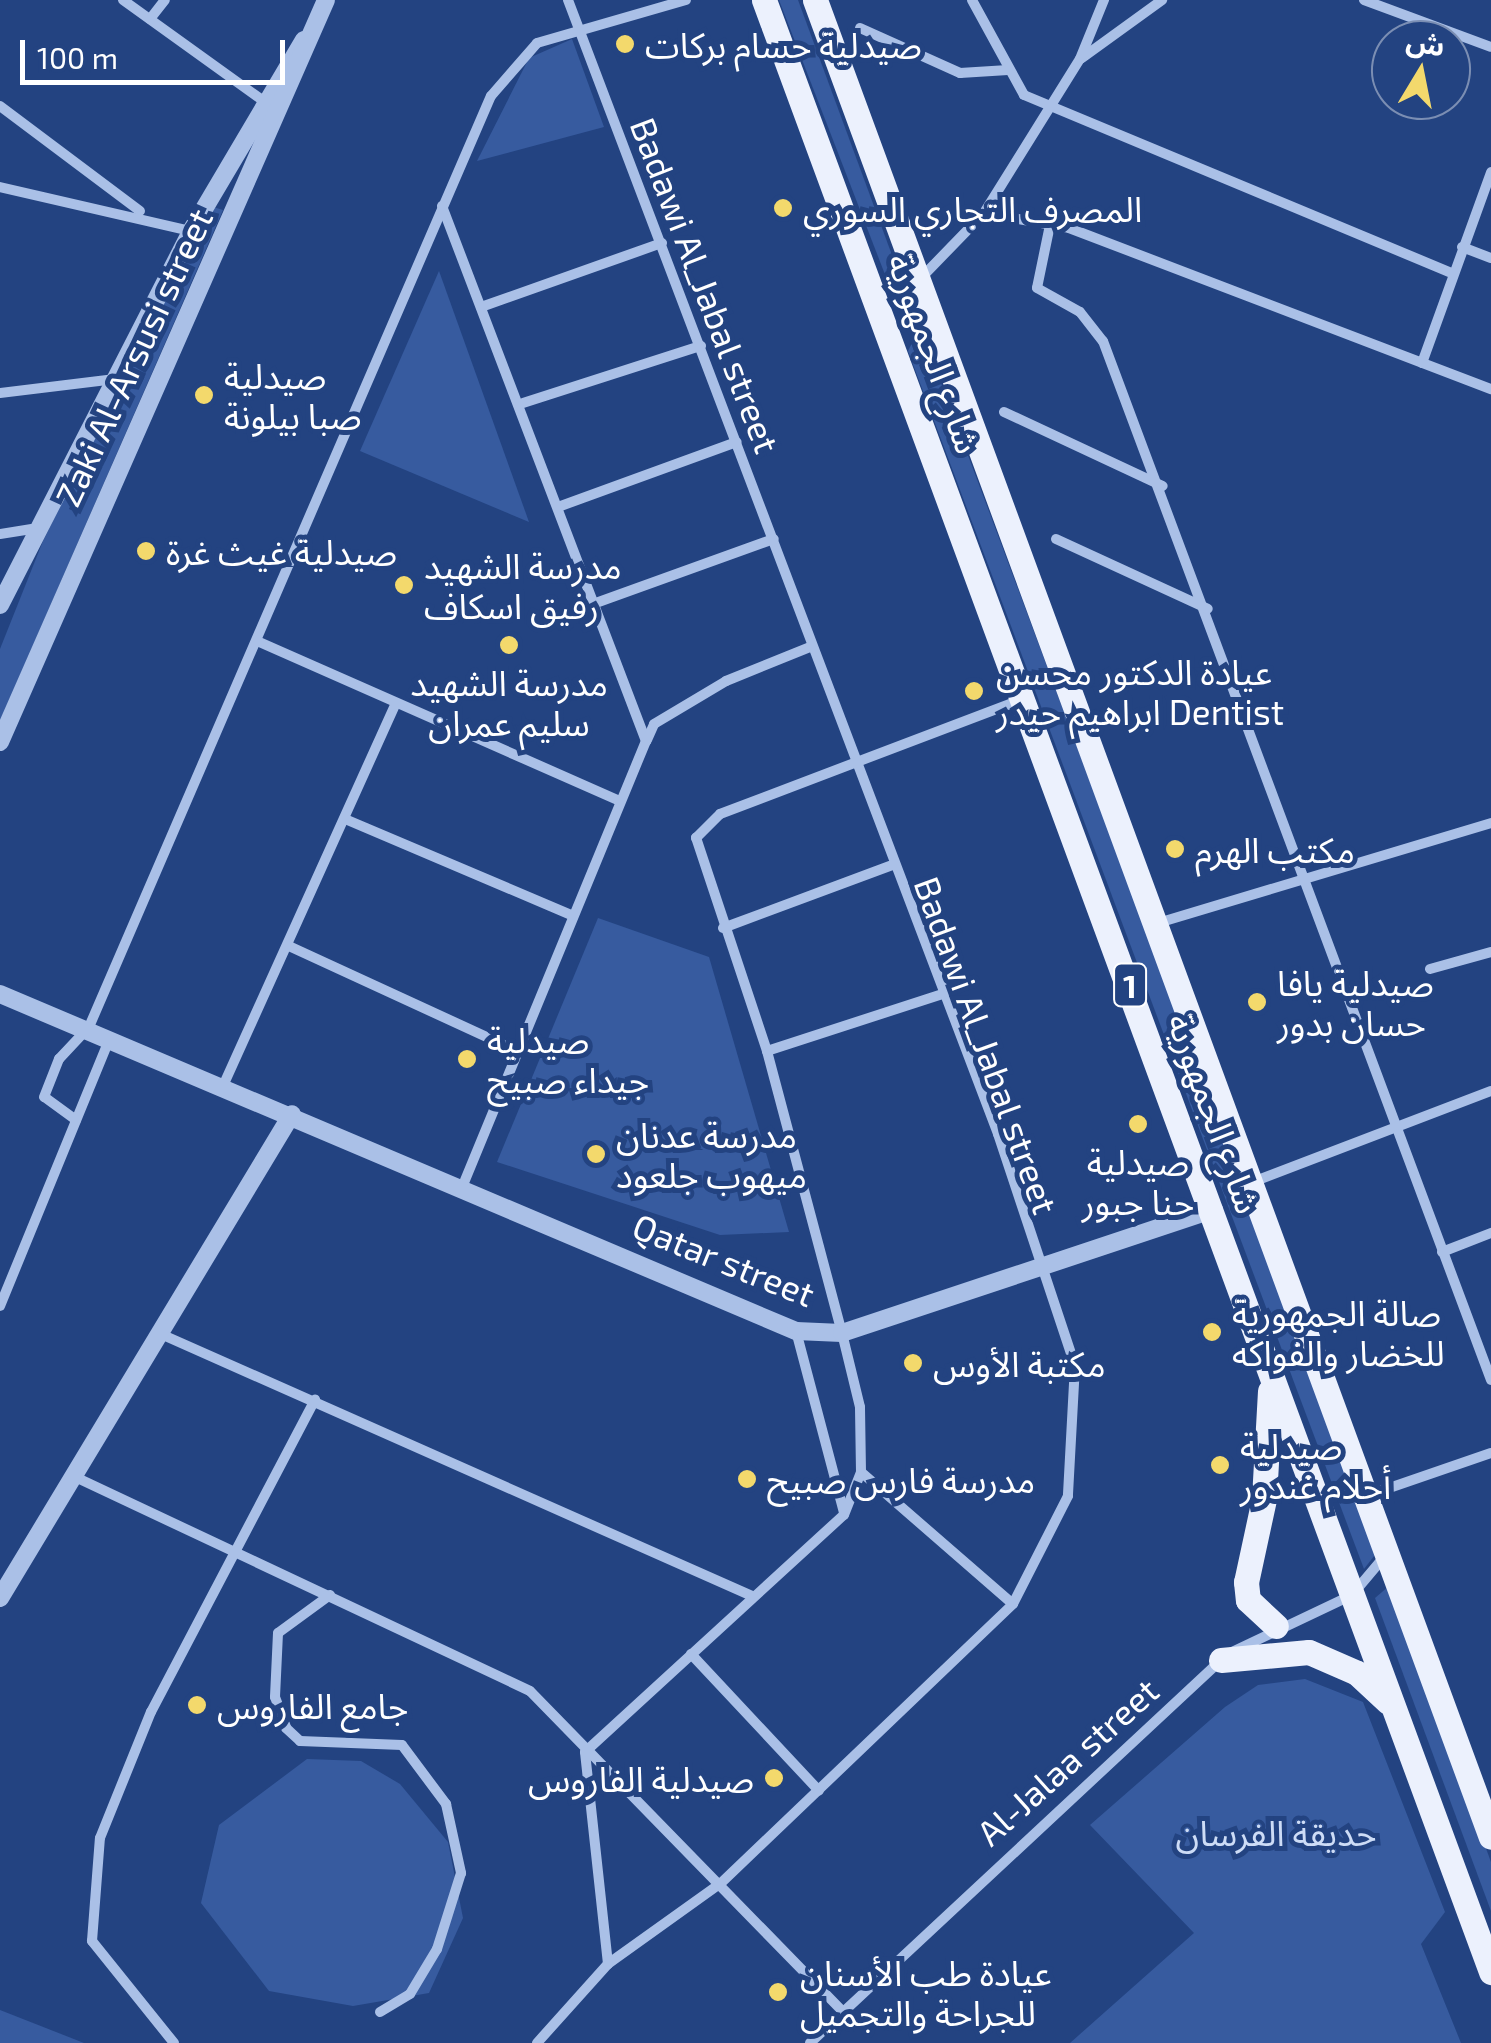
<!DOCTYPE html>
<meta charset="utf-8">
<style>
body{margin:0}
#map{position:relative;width:1491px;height:2043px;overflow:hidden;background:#234381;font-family:"Exo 2","Noto Sans Arabic",sans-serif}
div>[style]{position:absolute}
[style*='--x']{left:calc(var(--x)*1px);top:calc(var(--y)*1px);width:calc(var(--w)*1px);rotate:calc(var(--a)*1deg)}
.green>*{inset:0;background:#375b9f}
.minor>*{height:10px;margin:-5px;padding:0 5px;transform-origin:5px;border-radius:5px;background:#aac0e7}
.tertiary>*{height:18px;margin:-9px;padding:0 9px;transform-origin:9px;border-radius:9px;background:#aac0e7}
.primary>*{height:25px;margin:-12.5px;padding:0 12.5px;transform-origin:12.5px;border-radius:12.5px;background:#ecf1fd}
.dots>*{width:28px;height:28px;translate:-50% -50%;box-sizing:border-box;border:5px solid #234381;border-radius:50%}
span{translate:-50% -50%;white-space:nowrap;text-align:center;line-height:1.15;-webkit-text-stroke:10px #234381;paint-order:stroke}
.shield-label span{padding:2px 8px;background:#234381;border:2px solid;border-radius:8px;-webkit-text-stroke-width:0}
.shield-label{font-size:32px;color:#fff;font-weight:700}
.poi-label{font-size:35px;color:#fff}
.left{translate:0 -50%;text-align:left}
.right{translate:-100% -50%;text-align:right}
.street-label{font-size:35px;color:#fff}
.park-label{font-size:35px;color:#cddcf6}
.north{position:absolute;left:1371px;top:20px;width:100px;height:100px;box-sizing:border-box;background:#234381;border:2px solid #7b8eb3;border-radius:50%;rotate:10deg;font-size:28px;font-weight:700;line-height:40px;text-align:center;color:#fff}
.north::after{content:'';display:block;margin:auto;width:35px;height:45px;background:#f3d96c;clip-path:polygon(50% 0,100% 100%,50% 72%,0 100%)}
.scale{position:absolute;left:20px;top:40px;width:265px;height:45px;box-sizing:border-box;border:5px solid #fff;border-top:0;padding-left:12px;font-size:30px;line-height:35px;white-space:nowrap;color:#fff;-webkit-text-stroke:8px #234381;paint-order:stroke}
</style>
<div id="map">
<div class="green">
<i style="clip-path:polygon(779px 0,798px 0,910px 304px,901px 316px)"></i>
<i style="clip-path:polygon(572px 39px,604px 127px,477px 161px,529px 58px)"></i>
<i style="clip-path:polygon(210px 206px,223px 210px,0 721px,0 649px,43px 541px)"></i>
<i style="clip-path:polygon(439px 271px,529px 522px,360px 451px)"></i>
<i style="clip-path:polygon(914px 339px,926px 343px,1378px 1551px,1364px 1569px,908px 351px)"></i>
<i style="clip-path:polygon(598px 918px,709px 957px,789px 1232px,720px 1235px,497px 1162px)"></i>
<i style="clip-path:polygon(1389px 1586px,1491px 1862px,1491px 1911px,1375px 1598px)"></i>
<i style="clip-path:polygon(1305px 1679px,1363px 1702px,1445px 1912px,1421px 1944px,1461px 2043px,1070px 2043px,1194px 1933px,1090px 1825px,1225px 1707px,1258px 1685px)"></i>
<i style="clip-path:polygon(307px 1759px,361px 1761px,400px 1784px,448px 1842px,463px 1918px,429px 1993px,353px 2006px,269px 1991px,201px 1903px,219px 1825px)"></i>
<i style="clip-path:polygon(0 2010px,84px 2043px,0 2043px)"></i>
</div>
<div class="minor">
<i style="--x:123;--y:0;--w:175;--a:35.7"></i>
<i style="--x:568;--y:0;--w:1213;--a:69.23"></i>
<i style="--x:998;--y:1134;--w:243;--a:71.6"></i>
<i style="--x:1075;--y:1365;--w:131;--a:93.1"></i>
<i style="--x:1068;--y:1496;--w:121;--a:117"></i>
<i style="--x:1013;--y:1604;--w:404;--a:136.3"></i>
<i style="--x:721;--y:1883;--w:139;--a:144.4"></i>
<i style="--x:972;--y:0;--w:108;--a:61.3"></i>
<i style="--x:1024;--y:95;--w:464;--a:22.6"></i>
<i style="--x:1364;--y:0;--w:135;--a:20.3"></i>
<i style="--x:150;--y:19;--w:24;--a:-52"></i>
<i style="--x:860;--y:28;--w:110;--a:24.2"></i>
<i style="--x:960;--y:73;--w:48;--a:-3.6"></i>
<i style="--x:1082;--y:58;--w:99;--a:-35.9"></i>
<i style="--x:0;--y:106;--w:175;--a:36.9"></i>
<i style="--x:0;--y:187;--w:196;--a:13"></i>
<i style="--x:442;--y:206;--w:573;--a:69.13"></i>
<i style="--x:646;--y:741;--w:480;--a:112.4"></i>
<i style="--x:984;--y:213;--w:181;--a:-58.1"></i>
<i style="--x:1080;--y:59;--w:64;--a:-67.9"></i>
<i style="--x:1050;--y:225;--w:64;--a:101.7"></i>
<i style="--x:1037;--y:288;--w:49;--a:29.2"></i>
<i style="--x:1080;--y:312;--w:37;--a:52"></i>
<i style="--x:1103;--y:341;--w:1109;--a:69.52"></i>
<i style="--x:1462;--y:247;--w:31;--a:21"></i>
<i style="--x:921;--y:278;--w:91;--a:-45.9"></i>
<i style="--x:984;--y:213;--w:86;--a:10"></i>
<i style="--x:1069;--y:228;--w:452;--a:20.9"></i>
<i style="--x:481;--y:307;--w:192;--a:-19.5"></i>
<i style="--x:1422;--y:363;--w:203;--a:-70.1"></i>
<i style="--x:0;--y:393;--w:116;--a:-6.9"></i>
<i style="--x:523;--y:403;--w:187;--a:-17.8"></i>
<i style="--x:1004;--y:412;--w:175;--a:25"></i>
<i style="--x:558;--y:507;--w:190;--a:-20"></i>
<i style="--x:0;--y:534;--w:32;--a:-9"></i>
<i style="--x:1056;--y:539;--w:167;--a:24.7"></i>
<i style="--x:593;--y:604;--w:192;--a:-19.8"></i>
<i style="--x:257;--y:641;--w:394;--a:23.8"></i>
<i style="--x:647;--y:740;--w:17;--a:-66"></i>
<i style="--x:654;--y:724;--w:84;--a:-30.8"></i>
<i style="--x:726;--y:681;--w:91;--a:-22"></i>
<i style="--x:345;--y:819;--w:246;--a:23"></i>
<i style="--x:1158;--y:923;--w:348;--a:-16.7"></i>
<i style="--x:723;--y:928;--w:180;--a:-20.4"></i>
<i style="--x:291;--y:947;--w:247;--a:24.7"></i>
<i style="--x:1430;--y:969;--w:63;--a:-15.6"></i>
<i style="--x:767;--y:1051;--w:187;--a:-18"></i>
<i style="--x:223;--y:1086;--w:420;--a:-65.7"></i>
<i style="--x:76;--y:1120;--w:39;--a:-144"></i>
<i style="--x:44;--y:1097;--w:41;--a:-68.5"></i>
<i style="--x:59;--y:1059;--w:44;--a:-46.8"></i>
<i style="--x:89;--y:1027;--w:1014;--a:-66.65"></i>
<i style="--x:491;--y:96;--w:70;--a:-49"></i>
<i style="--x:537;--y:43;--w:155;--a:-16.1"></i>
<i style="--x:1250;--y:1183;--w:258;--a:-20.9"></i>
<i style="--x:1442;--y:1252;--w:53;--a:-21.2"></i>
<i style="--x:0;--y:1306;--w:290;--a:-67.7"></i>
<i style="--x:796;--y:1331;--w:188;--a:75.2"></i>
<i style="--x:163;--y:1335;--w:644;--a:23.9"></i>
<i style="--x:861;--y:1472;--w:201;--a:41"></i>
<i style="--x:71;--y:1475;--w:507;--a:25.2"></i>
<i style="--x:530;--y:1691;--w:448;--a:45.7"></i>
<i style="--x:1366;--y:1496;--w:132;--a:-19"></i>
<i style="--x:330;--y:1595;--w:64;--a:143.8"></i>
<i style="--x:278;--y:1633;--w:64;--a:92.7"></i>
<i style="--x:275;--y:1697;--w:33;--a:70"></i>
<i style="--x:286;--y:1728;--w:19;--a:43"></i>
<i style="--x:300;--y:1741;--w:102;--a:2.2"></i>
<i style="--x:402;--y:1745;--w:74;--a:53.3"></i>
<i style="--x:446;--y:1804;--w:71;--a:77.7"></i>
<i style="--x:461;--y:1873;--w:80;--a:107.5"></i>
<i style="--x:437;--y:1949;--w:52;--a:121"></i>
<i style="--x:410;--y:1994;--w:35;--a:149"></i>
<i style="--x:1232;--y:1652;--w:133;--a:-25.4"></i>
<i style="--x:1352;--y:1595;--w:50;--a:-49.9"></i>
<i style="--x:691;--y:1654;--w:187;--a:46.9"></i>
<i style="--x:174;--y:2043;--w:131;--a:-128.8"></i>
<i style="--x:92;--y:1941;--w:103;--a:-85.6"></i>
<i style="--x:100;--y:1838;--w:136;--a:-68"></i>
<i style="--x:151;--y:1712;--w:353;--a:-62.3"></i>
<i style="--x:537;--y:2043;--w:106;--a:-48.1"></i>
<i style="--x:608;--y:1964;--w:213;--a:-96.2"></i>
<i style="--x:585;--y:1752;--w:351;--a:-42.5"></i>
<i style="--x:844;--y:1515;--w:46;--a:-68.4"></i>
<i style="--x:861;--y:1472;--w:65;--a:-90.9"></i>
<i style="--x:860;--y:1407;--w:76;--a:-103.7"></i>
<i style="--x:842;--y:1333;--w:292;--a:-104.9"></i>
<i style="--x:767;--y:1051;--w:225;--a:-108.4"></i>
<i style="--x:696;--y:838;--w:34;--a:-45"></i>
<i style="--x:720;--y:814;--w:323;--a:-20.8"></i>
<i style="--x:810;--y:2043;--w:559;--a:-42.97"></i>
</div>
<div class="tertiary">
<i style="--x:0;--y:605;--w:420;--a:-62.9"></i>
<i style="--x:191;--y:231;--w:222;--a:-59.4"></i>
<i style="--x:0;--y:742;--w:810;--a:-66.28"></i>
<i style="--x:0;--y:994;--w:864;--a:22.95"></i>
<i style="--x:796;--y:1331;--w:46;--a:2.5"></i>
<i style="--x:842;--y:1333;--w:392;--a:-18.4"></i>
<i style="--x:0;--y:1598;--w:565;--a:-58.9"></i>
</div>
<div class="primary">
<i style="--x:764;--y:0;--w:2102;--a:69.76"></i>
<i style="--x:815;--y:0;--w:1957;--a:69.8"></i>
<i style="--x:1270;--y:1391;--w:108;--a:93.2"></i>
<i style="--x:1264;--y:1499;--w:85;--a:102.2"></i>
<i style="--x:1246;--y:1582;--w:18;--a:84"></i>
<i style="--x:1248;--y:1600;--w:38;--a:43"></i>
<i style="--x:1221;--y:1660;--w:88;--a:-5.2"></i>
<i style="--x:1309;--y:1652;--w:52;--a:23.6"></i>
<i style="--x:1357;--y:1673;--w:42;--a:43.1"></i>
</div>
<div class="dots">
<i style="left:625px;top:44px;background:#f3d96c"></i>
<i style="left:783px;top:208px;background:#f3d96c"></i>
<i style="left:204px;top:395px;background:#f3d96c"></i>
<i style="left:146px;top:551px;background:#f3d96c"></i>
<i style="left:404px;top:585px;background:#f3d96c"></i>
<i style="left:509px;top:645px;background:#f3d96c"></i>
<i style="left:974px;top:691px;background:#f3d96c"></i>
<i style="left:1175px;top:849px;background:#f3d96c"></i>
<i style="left:1257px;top:1002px;background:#f3d96c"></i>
<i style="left:467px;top:1059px;background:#f3d96c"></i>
<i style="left:1138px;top:1124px;background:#f3d96c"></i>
<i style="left:596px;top:1154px;background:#f3d96c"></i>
<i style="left:1212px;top:1332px;background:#f3d96c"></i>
<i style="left:913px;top:1363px;background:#f3d96c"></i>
<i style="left:1220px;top:1465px;background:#f3d96c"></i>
<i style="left:747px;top:1479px;background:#f3d96c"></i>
<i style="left:197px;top:1705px;background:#f3d96c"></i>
<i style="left:774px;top:1778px;background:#f3d96c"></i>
<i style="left:778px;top:1992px;background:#f3d96c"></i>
</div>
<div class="shield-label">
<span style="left:1130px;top:985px">1</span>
</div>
<div class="poi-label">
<span class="left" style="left:645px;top:44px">صيدلية حسام بركات</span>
<span class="left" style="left:803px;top:208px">المصرف التجاري السوري</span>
<span class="left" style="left:224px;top:395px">صيدلية<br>صبا بيلونة</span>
<span class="left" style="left:166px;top:551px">صيدلية غيث غرة</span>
<span class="left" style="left:424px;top:585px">مدرسة الشهيد<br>رفيق اسكاف</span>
<span class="left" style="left:996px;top:691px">عيادة الدكتور محسن<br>ابراهيم حيدر Dentist</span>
<span style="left:509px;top:702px">مدرسة الشهيد<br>سليم عمران</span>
<span class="left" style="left:1195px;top:849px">مكتب الهرم</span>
<span class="left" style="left:1277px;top:1002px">صيدلية يافا<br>حسان بدور</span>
<span class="left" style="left:487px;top:1059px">صيدلية<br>جيداء صبيح</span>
<span class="left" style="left:616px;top:1154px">مدرسة عدنان<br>ميهوب جلعود</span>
<span style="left:1138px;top:1181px">صيدلية<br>حنا جبور</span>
<span class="left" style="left:1232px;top:1332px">صالة الجمهورية<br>للخضار والفواكه</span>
<span class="left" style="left:933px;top:1363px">مكتبة الأوس</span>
<span class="left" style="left:1240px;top:1465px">صيدلية<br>أحلام غندور</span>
<span class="left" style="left:767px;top:1479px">مدرسة فارس صبيح</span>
<span class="left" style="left:217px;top:1705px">جامع الفاروس</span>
<span class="right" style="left:754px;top:1778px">صيدلية الفاروس</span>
<span class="left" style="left:800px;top:1992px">عيادة طب الأسنان<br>للجراحة والتجميل</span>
</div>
<div class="street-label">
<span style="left:706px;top:285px;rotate:69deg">Badawi Al_Jabal street</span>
<span style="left:935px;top:353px;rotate:70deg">شارع الجمهورية</span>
<span style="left:133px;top:357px;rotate:-65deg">Zaki Al-Arsusi street</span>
<span style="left:987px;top:1045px;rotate:70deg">Badawi Al_Jabal street</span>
<span style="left:1215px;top:1113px;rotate:70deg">شارع الجمهورية</span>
<span style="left:724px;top:1259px;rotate:22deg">Qatar street</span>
<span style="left:1067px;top:1761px;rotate:-42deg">Al-Jalaa street</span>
</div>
<div class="park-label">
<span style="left:1276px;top:1832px">حديقة الفرسان</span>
</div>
<div class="north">ش</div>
<div class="scale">100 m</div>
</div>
